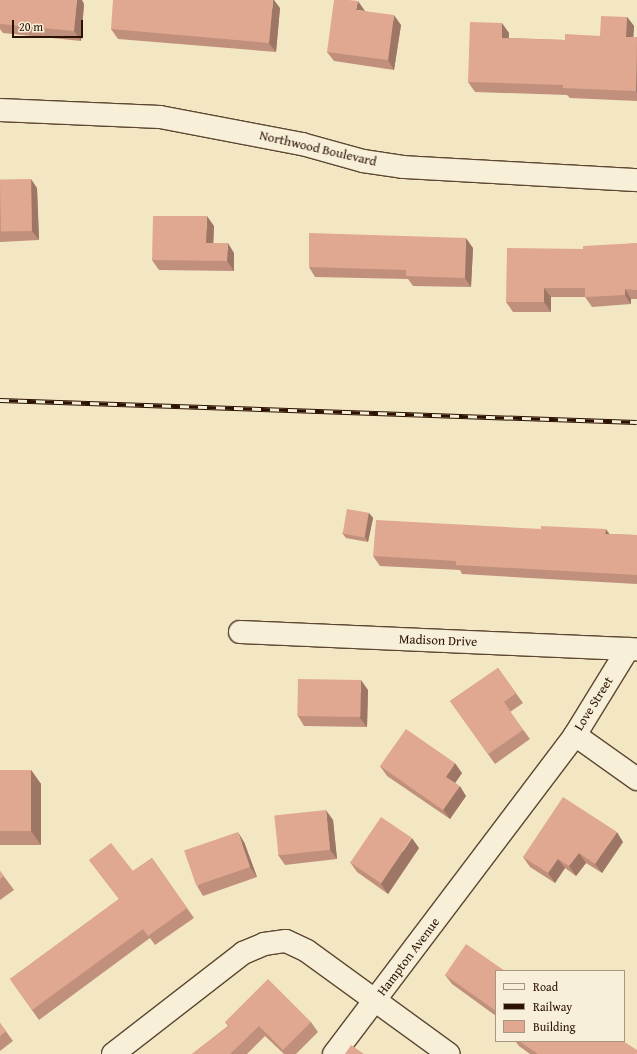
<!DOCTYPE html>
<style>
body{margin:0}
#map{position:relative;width:637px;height:1054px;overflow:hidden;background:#f3e7c3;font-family:"Gentium Book Plus",serif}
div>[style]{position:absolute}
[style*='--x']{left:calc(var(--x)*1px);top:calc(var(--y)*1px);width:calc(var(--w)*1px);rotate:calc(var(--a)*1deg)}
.roads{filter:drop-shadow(1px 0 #5d4732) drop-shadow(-1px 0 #5d4732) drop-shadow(0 1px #5d4732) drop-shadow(0 -1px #5d4732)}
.minor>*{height:22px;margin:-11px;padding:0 11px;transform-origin:11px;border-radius:11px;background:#f7efd8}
.rail>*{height:4.5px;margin-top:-2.25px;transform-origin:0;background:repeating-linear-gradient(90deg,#f7efd8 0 9px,#2b1202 0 18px);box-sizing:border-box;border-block:1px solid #2b1202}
.wall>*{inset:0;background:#c1907c}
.shaded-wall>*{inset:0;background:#9d7665}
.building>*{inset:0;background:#e0a890;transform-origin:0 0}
span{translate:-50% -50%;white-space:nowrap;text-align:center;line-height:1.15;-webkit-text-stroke:3px #f7efd8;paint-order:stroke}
.street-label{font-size:13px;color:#2b1202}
.legend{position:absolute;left:495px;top:970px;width:130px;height:72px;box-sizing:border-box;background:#f7efd8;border:1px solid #a59782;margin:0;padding:5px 7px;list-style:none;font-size:12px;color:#2b1202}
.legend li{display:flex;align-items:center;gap:8px;height:20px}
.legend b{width:20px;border:1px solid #a59782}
.scale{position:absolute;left:12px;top:20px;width:71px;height:18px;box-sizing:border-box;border:2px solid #2b1202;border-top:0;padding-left:5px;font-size:12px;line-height:14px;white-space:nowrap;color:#2b1202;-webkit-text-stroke:3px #f7efd8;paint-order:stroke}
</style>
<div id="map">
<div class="roads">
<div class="minor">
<i style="--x:0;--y:110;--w:160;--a:2.5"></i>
<i style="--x:160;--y:117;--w:145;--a:10.8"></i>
<i style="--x:302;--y:144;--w:63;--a:15.6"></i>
<i style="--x:363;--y:161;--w:40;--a:8.5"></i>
<i style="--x:403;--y:167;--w:234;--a:3.2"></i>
<i style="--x:240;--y:632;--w:397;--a:2.5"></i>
<i style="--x:575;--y:735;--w:76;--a:35.4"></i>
<i style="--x:113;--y:1054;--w:165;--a:-37.8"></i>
<i style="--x:243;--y:953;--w:23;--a:-23"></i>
<i style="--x:264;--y:944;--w:22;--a:-8"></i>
<i style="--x:286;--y:941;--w:23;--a:25"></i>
<i style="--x:307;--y:951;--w:175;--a:36"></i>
<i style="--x:334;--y:1054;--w:400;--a:-52.9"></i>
<i style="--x:575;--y:735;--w:101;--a:-58.4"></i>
</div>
</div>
<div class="rail">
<i style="--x:0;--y:400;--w:637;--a:1.98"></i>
</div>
<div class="wall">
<i style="clip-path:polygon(0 0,84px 4px,81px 41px,3px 33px,0 29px)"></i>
<i style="clip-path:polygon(280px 8px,276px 52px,118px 39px,111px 29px)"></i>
<i style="clip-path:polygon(365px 11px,401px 25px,394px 70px,334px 61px,327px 52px)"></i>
<i style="clip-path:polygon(627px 17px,634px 26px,633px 37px,637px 37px,637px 101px,570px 98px,567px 95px,475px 92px,468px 82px,509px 33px,509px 38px,565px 40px,600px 36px)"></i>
<i style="clip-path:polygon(0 180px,37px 188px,39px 240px,0 242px)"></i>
<i style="clip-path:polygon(214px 226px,213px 243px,234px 253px,234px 271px,159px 270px,152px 260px)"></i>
<i style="clip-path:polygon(637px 243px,637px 299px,631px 299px,631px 304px,592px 307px,585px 297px,551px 297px,551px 312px,513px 312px,506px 302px,583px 249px)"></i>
<i style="clip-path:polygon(473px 248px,471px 287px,413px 286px,408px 279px,315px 277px,309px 267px)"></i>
<i style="clip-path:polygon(369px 513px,373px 518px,368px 542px,346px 538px,342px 533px)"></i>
<i style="clip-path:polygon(609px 534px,637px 535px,637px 584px,462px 574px,460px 570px,380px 566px,373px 556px)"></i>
<i style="clip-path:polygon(498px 668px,523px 703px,510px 712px,530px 739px,495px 764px,450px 701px)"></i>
<i style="clip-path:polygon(368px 690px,367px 727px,304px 726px,298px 716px)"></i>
<i style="clip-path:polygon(380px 766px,462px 773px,455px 783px,466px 796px,450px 819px,387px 776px)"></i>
<i style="clip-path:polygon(0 770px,31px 770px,41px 784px,41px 845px,0 845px)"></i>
<i style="clip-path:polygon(333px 820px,337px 859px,285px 865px,278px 855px)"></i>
<i style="clip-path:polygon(244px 842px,257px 877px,203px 896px,197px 886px)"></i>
<i style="clip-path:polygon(623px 842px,602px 873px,586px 863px,576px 876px,565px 868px,555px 883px,530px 867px,523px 857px)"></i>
<i style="clip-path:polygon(419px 848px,388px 894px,357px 872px,350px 862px)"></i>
<i style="clip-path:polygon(152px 858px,194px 918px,155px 945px,150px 938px,39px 1020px,10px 979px,119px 899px,89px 860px,133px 871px)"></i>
<i style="clip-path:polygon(0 871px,14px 890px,0 900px)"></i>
<i style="clip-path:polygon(496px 971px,496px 1016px,452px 984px,445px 975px)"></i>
<i style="clip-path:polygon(225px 1022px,311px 1022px,318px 1032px,296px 1054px,284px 1054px,265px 1036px,247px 1054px,192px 1054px,228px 1026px)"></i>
<i style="clip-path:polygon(0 1023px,13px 1041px,0 1051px)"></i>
<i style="clip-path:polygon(515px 1041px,623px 1041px,637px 1054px,530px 1054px,519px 1046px)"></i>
</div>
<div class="shaded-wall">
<i style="clip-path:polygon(77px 0,82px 0,84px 4px,81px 41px,74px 31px)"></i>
<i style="clip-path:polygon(273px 0,274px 0,280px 8px,276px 52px,269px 43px)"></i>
<i style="clip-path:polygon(358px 1px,365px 11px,356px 10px)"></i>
<i style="clip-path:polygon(394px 15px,401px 25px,394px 70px,388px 60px)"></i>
<i style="clip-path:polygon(627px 17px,634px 26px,633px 46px,626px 37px)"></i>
<i style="clip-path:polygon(502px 23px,509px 33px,508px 48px,502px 38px)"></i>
<i style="clip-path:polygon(637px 57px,637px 93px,636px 91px)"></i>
<i style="clip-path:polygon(31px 179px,37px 188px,39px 240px,32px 231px)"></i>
<i style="clip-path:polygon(207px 216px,214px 226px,213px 252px,206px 243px)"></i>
<i style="clip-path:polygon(466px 238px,473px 248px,471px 287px,465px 278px)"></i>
<i style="clip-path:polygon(228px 243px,234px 253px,234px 271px,227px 261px)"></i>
<i style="clip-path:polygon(544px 288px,551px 297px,551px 312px,544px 302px)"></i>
<i style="clip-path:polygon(625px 289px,631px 299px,631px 304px,625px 295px)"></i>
<i style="clip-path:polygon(369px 513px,373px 518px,368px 542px,365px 537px)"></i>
<i style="clip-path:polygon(606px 529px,613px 539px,605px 534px)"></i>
<i style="clip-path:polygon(361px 680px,368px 690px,367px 727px,360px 718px)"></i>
<i style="clip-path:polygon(455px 763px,462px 773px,453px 786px,446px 777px)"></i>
<i style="clip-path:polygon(31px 770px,41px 784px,41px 845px,31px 831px)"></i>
<i style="clip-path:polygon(460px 786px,466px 796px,450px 819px,443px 810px)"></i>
<i style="clip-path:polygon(326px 810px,333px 820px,337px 859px,330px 850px)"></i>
<i style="clip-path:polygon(238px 832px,244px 842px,257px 877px,250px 867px)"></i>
<i style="clip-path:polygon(617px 832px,623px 842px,602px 873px,595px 864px)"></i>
<i style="clip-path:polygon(412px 838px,419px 848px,388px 894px,381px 884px)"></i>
<i style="clip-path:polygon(579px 853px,586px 863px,576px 876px,569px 866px)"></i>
<i style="clip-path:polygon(558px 859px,565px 868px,555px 883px,548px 873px)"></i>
</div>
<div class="building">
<i style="clip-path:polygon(0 0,77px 0,74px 31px,0 24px)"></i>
<i style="clip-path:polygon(113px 0,273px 0,269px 43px,111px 29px)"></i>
<i style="clip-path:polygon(334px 0,349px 0,358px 1px,356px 10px,394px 15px,388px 60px,327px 52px)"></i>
<i style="clip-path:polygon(601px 16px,627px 17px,626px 37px,637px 37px,636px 91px,563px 88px,563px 85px,468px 82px,470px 22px,502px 23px,502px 38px,565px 40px,565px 34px,600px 36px)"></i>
<i style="left:31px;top:179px;width:52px;height:31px;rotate:89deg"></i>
<i style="clip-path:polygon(153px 216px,207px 216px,206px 243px,228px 243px,227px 261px,152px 260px)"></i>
<i style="clip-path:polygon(309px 233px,466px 238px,465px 278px,406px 276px,406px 270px,309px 267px)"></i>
<i style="clip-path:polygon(637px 243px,637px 290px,625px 289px,625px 295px,585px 297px,585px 288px,544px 288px,544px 302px,506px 302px,507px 248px,583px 249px,583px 246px)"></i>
<i style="left:347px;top:509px;width:22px;height:25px;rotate:10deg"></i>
<i style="clip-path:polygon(376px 520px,541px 529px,541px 526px,606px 529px,605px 534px,637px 535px,637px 575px,456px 565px,456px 561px,373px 556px)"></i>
<i style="clip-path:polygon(498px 668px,516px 693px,504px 702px,523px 730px,488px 754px,450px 701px)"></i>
<i style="left:298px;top:679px;width:63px;height:37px;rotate:1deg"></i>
<i style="clip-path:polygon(406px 729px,455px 763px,446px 777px,460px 786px,443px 810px,380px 766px)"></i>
<i style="left:0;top:770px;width:31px;height:61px"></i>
<i style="clip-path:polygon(563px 797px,617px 832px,595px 864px,579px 853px,569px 866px,558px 859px,548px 873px,523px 857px)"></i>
<i style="left:326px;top:810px;width:40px;height:52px;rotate:84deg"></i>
<i style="left:381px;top:817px;width:37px;height:55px;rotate:34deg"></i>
<i style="left:238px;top:832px;width:37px;height:57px;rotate:71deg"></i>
<i style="clip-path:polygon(111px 843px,133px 871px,152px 858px,187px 908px,148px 936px,143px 929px,32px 1010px,10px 979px,119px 899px,89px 860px)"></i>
<i style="clip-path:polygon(0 871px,4px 876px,0 879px)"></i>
<i style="clip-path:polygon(466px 944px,505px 971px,496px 971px,496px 1011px,445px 975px)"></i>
<i style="clip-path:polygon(268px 979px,311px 1022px,283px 1050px,259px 1026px,230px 1054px,192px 1054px,229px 1026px,225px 1022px)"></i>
<i style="clip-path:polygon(0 1023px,6px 1031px,0 1036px)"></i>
<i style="clip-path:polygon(519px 1041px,623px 1041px,637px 1050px,637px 1054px,538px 1054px)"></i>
<i style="clip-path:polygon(351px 1045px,364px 1054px,345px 1054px)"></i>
</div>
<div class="street-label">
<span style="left:318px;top:149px;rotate:13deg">Northwood Boulevard</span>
<span style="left:438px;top:641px;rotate:2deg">Madison Drive</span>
<span style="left:594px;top:704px;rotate:-58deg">Love Street</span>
<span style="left:409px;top:957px;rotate:-53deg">Hampton Avenue</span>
</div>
<ul class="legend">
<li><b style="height:5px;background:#f7efd8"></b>Road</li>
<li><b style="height:5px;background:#2b1202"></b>Railway</li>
<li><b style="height:11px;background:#e0a890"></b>Building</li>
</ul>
<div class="scale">20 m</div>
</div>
